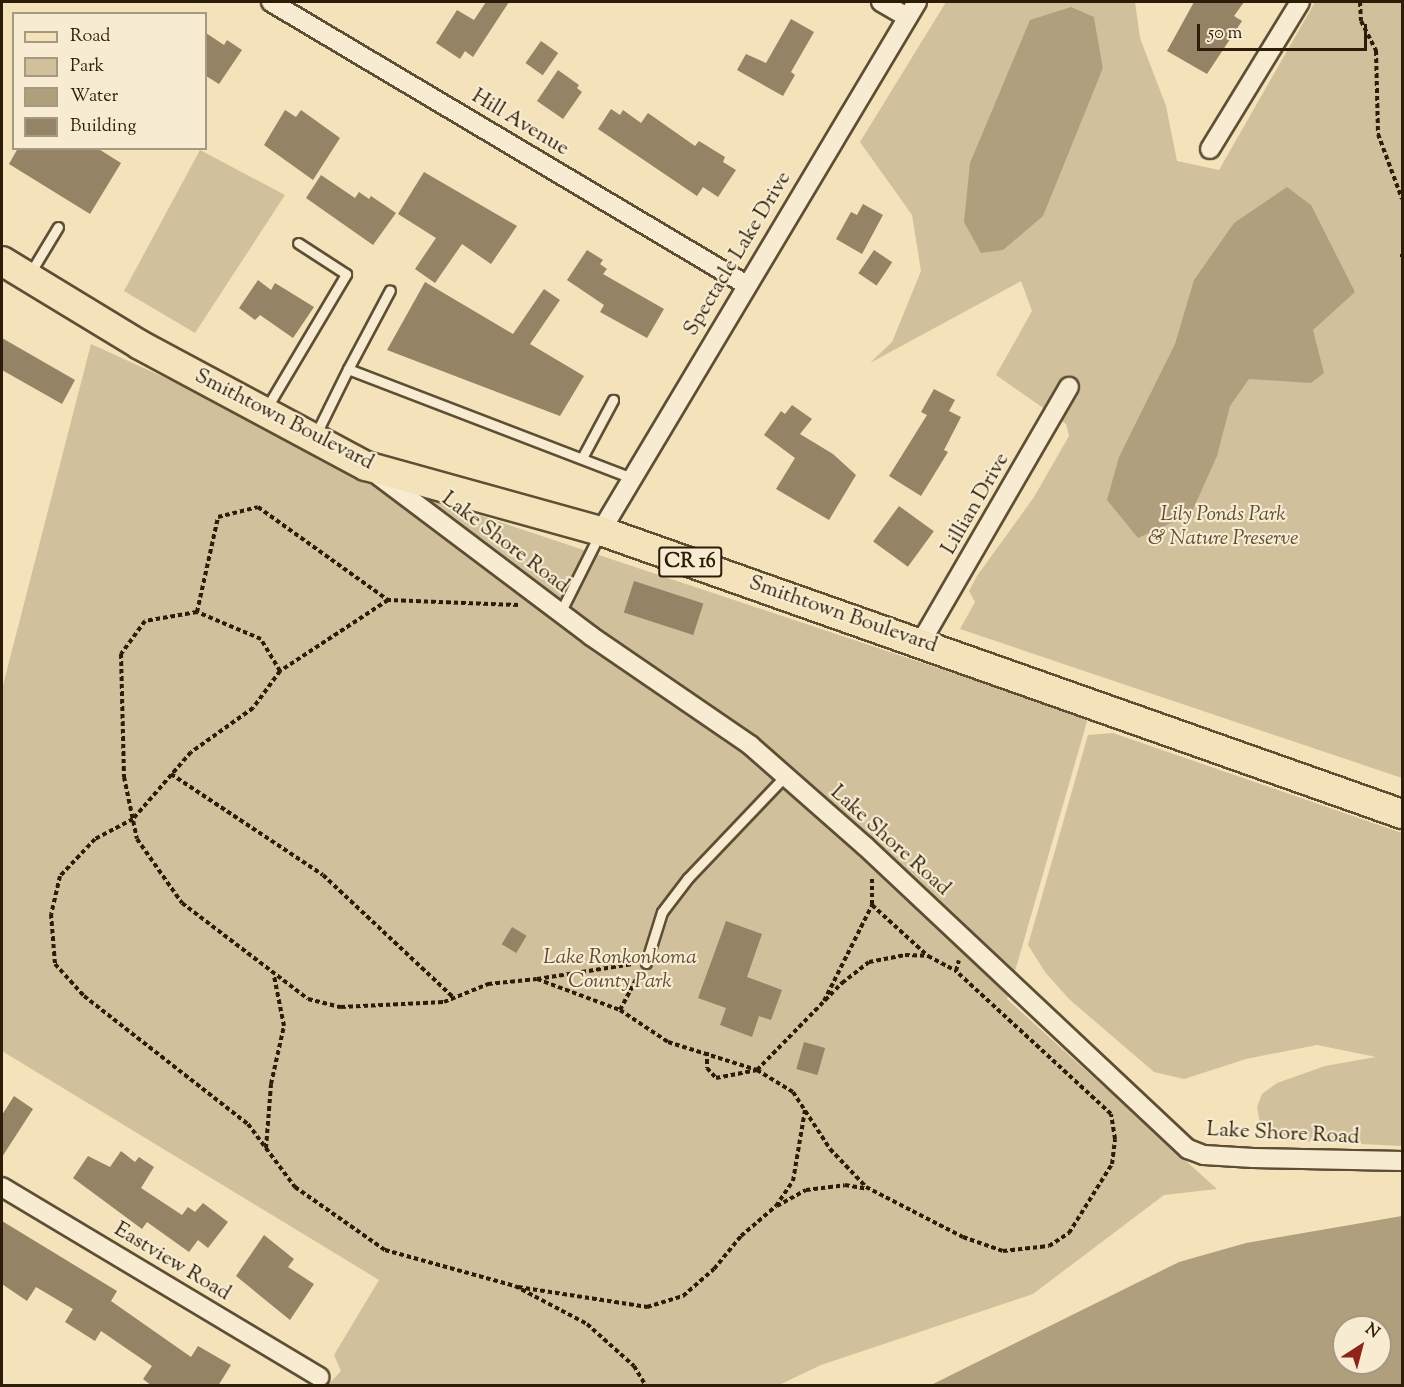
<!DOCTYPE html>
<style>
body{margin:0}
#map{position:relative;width:1404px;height:1387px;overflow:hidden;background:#f3e2ba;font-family:"Sorts Mill Goudy",serif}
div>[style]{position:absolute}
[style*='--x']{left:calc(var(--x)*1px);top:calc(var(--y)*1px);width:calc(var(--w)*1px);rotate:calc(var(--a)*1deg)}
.green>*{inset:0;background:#d1c09c}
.water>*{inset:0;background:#b09f7d}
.building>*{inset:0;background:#948365;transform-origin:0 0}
.path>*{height:4px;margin-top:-2px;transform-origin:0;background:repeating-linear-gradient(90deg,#2d1c08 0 4.5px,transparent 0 7.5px)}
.roads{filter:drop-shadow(2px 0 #5e4e34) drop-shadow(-2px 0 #5e4e34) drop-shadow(0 2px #5e4e34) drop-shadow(0 -2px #5e4e34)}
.service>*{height:9px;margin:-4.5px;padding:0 4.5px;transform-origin:4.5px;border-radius:4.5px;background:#f7ecd2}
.minor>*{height:18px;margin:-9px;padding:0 9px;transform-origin:9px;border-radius:9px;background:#f7ecd2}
.primary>*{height:28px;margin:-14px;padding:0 14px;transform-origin:14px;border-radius:14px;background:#f3e2ba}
span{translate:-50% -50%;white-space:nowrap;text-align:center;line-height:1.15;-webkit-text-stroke:4.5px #f7ecd2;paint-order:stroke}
.shield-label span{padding:2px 4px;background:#f7ecd2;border:2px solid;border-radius:4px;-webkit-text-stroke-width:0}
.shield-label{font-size:20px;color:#2d1c08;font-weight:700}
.street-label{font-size:21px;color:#2d1c08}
.park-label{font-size:21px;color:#5e4d34;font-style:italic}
.frame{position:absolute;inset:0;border:3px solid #2d1c08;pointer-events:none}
.legend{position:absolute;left:12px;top:12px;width:195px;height:138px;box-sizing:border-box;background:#f7ecd2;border:2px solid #a69981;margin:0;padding:8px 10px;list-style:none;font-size:18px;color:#2d1c08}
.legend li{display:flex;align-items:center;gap:12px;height:30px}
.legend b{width:30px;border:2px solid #a69981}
.north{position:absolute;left:1332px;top:1315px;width:60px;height:60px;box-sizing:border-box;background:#f7ecd2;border:2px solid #a69981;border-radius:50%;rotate:36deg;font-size:16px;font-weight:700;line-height:24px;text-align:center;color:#2d1c08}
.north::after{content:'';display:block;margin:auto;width:21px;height:27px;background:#8f2418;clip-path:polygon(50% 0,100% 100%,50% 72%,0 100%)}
.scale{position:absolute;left:1197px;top:24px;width:170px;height:27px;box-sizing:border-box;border:3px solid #2d1c08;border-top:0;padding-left:8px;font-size:18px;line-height:21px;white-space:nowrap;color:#2d1c08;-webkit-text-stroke:4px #f7ecd2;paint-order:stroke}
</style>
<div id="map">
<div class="green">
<i style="clip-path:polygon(evenodd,946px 2px,1135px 2px,1140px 38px,1166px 106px,1177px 161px,1219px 170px,1315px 2px,1402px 2px,1402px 778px,960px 629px,975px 602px,969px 591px,977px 576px,1034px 497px,1069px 436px,1066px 424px,996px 375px,1032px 311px,1021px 281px,870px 363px,892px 342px,921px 271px,912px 215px,860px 142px,946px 2px,1094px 17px,1103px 68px,1081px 120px,1094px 17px)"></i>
<i style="clip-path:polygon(200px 150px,285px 195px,195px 333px,124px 291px)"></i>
<i style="clip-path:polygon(91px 344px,431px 499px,1088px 718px,1007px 999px,1217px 1189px,1164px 1195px,1033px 1294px,821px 1365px,779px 1385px,328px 1385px,341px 1371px,334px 1355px,379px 1280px,2px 1051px,2px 689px)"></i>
<i style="clip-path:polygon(1113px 733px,1402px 833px,1402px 1146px,1280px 1140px,1261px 1129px,1257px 1107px,1262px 1094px,1277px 1083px,1325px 1066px,1376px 1057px,1317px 1045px,1246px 1059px,1184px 1079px,1154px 1072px,1069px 999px,1045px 972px,1028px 945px,1088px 735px)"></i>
</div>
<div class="water">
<i style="clip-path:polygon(1071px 7px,1094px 17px,1103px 68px,1043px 216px,1003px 250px,981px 253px,964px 222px,970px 163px,1030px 20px)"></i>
<i style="clip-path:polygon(1287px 187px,1311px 205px,1355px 292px,1313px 330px,1324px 373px,1311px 383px,1249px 379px,1230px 406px,1217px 456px,1191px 514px,1138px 538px,1107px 500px,1119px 457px,1175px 344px,1194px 280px,1234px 223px)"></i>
<i style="clip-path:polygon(evenodd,1402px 1216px,1402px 1385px,931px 1385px,1179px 1262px,1246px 1243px,1402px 1216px,1344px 1327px,1380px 1327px,1380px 1363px,1344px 1363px,1344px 1327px)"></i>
</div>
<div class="building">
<i style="clip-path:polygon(486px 2px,509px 2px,473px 57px,465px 51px,460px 59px,436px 43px,457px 10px,474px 20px)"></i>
<i style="clip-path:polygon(1194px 2px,1244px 2px,1234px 16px,1242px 21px,1207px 74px,1167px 51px)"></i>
<i style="clip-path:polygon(791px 19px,814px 32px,791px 72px,795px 75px,783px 96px,737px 70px,746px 54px,766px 63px)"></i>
<i style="clip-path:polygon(206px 33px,224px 45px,227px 40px,242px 50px,219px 84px,206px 76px)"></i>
<i style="left:541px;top:41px;width:21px;height:27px;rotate:35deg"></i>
<i style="clip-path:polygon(558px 70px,579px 85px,577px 88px,582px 92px,563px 119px,537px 101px)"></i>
<i style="clip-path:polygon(611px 109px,620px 115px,623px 110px,641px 123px,648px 113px,695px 146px,699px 141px,725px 157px,723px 162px,736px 170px,718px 197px,703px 187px,697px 196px,598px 129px)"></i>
<i style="clip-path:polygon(285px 110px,296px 117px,301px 110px,340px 138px,313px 180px,264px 145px)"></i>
<i style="clip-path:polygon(18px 148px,97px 148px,121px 163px,90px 214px,9px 164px)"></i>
<i style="clip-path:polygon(424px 172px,517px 226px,491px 264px,462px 244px,435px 283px,415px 269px,436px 238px,398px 214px)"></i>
<i style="clip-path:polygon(321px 175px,355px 198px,359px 192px,369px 199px,371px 196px,396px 213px,373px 245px,306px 198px)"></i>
<i style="clip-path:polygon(863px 204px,883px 215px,862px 254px,836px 239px,851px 212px,857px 215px)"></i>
<i style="clip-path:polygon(587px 250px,603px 260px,600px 264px,607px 269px,603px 274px,664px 309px,647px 338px,600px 312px,604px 305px,567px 280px)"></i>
<i style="left:874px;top:250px;width:22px;height:28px;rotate:34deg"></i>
<i style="clip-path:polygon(258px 280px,271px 290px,275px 283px,314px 307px,293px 338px,260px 315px,255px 320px,239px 308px)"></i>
<i style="clip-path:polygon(425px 282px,513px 334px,544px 289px,560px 300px,530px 344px,584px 376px,560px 416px,387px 350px)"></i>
<i style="clip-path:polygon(2px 338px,75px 380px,62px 404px,2px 370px)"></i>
<i style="clip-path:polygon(934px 389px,955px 400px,949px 411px,961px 417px,944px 450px,948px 452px,921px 496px,889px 476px,927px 415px,921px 412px)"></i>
<i style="clip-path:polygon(792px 405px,812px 419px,800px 434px,833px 454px,856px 475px,829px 520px,776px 489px,795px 458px,764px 435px,781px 411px,785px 414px)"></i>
<i style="left:899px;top:506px;width:43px;height:44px;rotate:36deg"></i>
<i style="left:634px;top:581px;width:73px;height:33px;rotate:18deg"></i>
<i style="clip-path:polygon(726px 921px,762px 934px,747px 977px,782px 990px,771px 1020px,759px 1016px,752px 1037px,720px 1025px,726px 1008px,698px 998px)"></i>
<i style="left:512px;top:927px;width:17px;height:20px;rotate:31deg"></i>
<i style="left:804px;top:1042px;width:22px;height:28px;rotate:16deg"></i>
<i style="clip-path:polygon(14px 1096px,33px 1109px,2px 1157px,2px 1115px)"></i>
<i style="clip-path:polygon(121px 1151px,135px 1162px,139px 1157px,154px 1167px,141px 1188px,182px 1215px,188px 1207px,195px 1212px,203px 1203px,228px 1222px,208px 1248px,198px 1240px,189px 1252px,147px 1222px,142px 1229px,73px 1178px,88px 1156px,110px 1167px)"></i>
<i style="clip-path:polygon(2px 1221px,117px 1291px,111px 1301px,191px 1357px,198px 1346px,231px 1365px,218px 1386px,152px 1386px,143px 1379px,152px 1366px,101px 1331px,95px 1341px,65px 1322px,73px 1309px,36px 1287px,27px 1301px,2px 1284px)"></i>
<i style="clip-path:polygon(264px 1235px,294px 1259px,288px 1267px,314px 1284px,290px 1320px,236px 1276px)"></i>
</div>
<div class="path">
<i style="--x:1360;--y:2;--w:19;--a:87"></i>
<i style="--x:1361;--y:21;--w:34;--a:63"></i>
<i style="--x:1376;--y:51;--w:83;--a:88.6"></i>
<i style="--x:1378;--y:134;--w:69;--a:69.7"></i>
<i style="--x:1402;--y:254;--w:3;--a:90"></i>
<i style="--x:518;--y:605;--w:130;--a:-177.8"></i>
<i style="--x:388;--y:600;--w:129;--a:146.7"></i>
<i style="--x:280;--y:671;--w:46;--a:126.1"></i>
<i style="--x:253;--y:708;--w:76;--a:144.6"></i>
<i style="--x:191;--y:752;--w:89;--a:130.9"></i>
<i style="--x:133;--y:819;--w:43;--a:152.2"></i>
<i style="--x:95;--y:839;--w:51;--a:133.4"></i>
<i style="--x:60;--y:876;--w:39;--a:103"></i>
<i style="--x:51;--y:914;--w:50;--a:85.4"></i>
<i style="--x:55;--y:964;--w:43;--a:47.8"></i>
<i style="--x:84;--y:996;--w:208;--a:38"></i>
<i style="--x:248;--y:1124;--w:79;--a:53.3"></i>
<i style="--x:295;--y:1187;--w:110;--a:35"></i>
<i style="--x:385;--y:1250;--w:135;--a:15.5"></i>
<i style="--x:515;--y:1286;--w:81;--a:27.8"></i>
<i style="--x:587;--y:1324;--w:63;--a:41.8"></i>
<i style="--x:634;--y:1366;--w:23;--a:59"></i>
<i style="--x:197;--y:612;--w:97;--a:-77.5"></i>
<i style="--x:218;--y:517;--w:41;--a:-14"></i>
<i style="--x:258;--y:507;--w:160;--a:35.6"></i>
<i style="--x:280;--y:671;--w:37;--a:-121"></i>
<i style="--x:261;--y:639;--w:69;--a:-157.1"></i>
<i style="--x:197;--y:612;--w:53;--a:170.2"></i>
<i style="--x:145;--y:621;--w:41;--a:126"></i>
<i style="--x:121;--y:654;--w:123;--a:88.6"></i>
<i style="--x:124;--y:777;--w:63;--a:78.2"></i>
<i style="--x:137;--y:839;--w:78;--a:54.9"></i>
<i style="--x:182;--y:903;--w:158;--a:37.3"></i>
<i style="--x:308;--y:999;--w:34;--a:14"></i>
<i style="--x:341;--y:1007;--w:103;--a:-2.8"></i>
<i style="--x:444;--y:1002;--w:48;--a:-22.2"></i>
<i style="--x:488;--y:984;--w:49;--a:-5.8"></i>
<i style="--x:537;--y:979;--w:89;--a:20.5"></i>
<i style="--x:620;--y:1010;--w:41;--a:-62.2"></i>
<i style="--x:171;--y:774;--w:182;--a:33.6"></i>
<i style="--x:323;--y:875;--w:180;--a:43.2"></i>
<i style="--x:872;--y:905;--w:26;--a:-90"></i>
<i style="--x:537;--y:979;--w:97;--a:-8.9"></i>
<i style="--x:824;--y:1001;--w:107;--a:-63.4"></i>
<i style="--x:872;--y:905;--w:76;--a:42.3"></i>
<i style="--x:928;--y:956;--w:32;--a:28"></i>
<i style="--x:620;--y:1010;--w:58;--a:33.7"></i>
<i style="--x:668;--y:1042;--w:93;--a:17.5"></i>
<i style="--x:757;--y:1070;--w:42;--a:31.4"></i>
<i style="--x:793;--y:1092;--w:68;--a:57"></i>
<i style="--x:830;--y:1149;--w:52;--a:46.5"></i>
<i style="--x:866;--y:1187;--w:109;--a:27.3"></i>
<i style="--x:963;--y:1237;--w:42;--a:19.3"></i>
<i style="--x:1003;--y:1251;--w:46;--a:-6.2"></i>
<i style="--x:1049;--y:1246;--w:24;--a:-33"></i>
<i style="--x:1069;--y:1233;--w:81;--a:-58.1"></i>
<i style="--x:1112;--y:1164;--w:25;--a:-83"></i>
<i style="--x:1115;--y:1139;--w:25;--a:-99"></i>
<i style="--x:1111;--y:1114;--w:211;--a:-137.3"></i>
<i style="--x:956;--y:971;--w:11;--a:-75"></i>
<i style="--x:707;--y:1052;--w:16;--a:90"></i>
<i style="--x:707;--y:1068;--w:13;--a:48"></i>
<i style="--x:716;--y:1078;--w:42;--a:-11"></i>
<i style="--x:757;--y:1070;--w:122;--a:-45.7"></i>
<i style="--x:842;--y:983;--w:34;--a:-38"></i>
<i style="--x:869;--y:962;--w:37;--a:-11"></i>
<i style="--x:905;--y:955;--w:23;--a:2"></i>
<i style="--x:266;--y:1148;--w:64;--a:-85.5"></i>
<i style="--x:271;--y:1084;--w:59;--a:-77.4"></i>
<i style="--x:284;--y:1026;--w:51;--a:-101.3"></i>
<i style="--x:777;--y:1206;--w:33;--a:-29"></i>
<i style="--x:806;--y:1190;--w:39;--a:-7"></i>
<i style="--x:845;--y:1185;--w:22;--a:10"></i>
<i style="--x:518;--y:1287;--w:131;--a:8.8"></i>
<i style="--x:647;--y:1307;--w:38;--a:-17"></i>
<i style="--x:683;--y:1296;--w:41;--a:-41.1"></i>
<i style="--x:714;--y:1269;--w:43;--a:-50.7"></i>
<i style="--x:741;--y:1236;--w:46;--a:-40.6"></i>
<i style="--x:776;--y:1206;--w:30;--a:-56"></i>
<i style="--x:793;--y:1181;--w:72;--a:-80.4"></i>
</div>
<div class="roads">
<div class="service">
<i style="--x:29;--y:275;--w:56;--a:-58.9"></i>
<i style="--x:348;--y:369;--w:89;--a:-62"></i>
<i style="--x:266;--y:409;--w:157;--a:-59.3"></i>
<i style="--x:346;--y:274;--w:57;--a:-147.1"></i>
<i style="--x:315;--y:436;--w:75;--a:-63.8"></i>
<i style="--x:348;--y:369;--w:304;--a:21"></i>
<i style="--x:582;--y:458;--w:66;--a:-61.9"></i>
<i style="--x:560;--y:613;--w:89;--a:-63.4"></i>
<i style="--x:646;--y:963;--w:53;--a:-72.6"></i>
<i style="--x:662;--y:912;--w:43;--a:-52.6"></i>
<i style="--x:688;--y:878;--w:141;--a:-46.4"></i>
</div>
<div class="minor">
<i style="--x:271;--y:2;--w:552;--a:30.75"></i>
<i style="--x:881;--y:2;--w:30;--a:30"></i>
<i style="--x:1210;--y:149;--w:172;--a:-58.5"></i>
<i style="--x:379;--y:476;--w:266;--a:37"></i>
<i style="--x:591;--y:636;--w:193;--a:34.4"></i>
<i style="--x:750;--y:745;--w:153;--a:41.3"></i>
<i style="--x:865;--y:846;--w:443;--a:43.2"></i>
<i style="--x:1188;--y:1149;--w:17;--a:21"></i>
<i style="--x:1204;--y:1155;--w:49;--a:3.5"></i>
<i style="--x:1253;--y:1158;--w:149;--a:1.2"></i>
<i style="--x:601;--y:531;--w:616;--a:-59.15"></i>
<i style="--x:921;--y:642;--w:295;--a:-59.9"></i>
<i style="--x:2;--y:1187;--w:370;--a:30.9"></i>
</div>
<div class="primary">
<i style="--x:2;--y:261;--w:162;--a:31.3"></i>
<i style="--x:140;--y:345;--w:256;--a:28.2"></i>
<i style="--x:366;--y:466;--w:244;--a:15.5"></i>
<i style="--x:601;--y:531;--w:850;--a:19.46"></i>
</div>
</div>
<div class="shield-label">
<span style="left:690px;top:562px">CR 16</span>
</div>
<div class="street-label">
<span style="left:520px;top:123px;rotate:31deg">Hill Avenue</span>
<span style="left:738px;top:254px;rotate:-59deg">Spectacle Lake Drive</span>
<span style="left:284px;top:420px;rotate:27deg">Smithtown Boulevard</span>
<span style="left:976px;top:504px;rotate:-60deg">Lillian Drive</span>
<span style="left:505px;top:543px;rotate:37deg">Lake Shore Road</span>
<span style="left:843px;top:615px;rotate:19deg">Smithtown Boulevard</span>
<span style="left:890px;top:841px;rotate:42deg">Lake Shore Road</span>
<span style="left:1283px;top:1134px;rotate:3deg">Lake Shore Road</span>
<span style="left:172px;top:1262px;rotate:31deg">Eastview Road</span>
</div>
<div class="park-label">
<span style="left:1223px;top:527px">Lily Ponds Park<br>&amp; Nature Preserve</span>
<span style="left:620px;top:970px">Lake Ronkonkoma<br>County Park</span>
</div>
<div class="frame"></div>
<ul class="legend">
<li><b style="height:8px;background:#f3e2ba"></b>Road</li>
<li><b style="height:16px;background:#d1c09c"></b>Park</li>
<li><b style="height:16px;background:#b09f7d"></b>Water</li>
<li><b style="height:16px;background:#948365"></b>Building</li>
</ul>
<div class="north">N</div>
<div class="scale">50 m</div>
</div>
